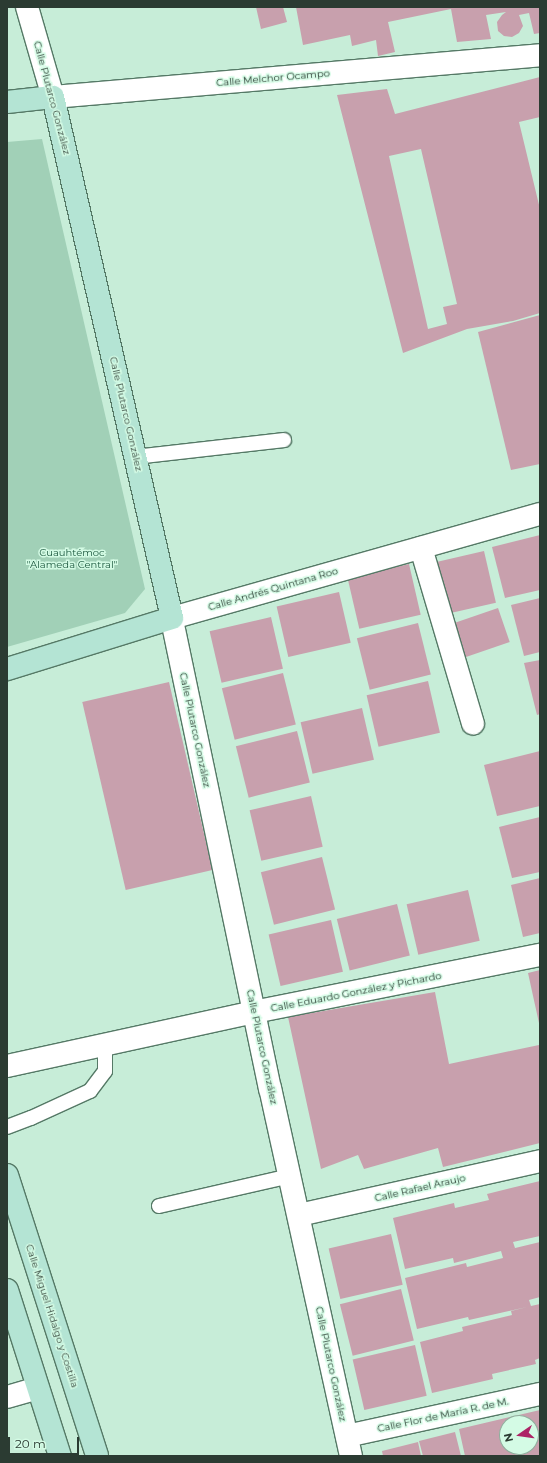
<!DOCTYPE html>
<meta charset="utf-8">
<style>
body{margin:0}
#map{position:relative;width:547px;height:1463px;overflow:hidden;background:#c7edd8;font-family:Montserrat,sans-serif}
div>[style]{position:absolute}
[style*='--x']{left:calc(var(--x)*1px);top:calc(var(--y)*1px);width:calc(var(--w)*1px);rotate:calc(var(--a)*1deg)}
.green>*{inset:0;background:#a1d0b7}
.building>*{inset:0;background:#c8a0ad;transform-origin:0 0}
.roads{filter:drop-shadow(1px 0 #557966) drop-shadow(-1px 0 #557966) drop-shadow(0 1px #557966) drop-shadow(0 -1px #557966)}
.service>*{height:14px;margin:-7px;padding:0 7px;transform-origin:7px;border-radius:7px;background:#fff}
.minor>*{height:22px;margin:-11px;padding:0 11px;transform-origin:11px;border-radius:11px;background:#fff}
.secondary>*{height:22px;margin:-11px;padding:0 11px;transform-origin:11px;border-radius:11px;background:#b4e4d4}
span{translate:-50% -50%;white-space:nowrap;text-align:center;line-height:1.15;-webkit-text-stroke:3px #d4fbe5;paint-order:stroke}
.street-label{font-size:10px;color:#2b3b32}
.park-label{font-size:10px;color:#1a573d}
.frame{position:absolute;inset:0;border:8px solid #2b3b32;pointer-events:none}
.north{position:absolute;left:499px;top:1415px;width:40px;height:40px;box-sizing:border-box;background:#d4fbe5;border:1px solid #90ae9d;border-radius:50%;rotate:257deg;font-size:11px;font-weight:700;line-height:16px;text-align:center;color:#2b3b32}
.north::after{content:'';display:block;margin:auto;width:14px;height:18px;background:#ad2366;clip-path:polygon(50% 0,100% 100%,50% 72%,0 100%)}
.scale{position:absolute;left:8px;top:1437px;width:71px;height:18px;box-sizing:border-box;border:2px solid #2b3b32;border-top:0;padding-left:5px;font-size:12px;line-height:14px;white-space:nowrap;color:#2b3b32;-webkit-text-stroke:3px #d4fbe5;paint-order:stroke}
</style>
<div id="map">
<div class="green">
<i style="clip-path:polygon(42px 139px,145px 589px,125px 613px,7px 647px,7px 142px)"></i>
</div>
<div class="building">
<i style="clip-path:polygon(256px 7px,283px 7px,287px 22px,261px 29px)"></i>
<i style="clip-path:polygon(296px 7px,540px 7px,540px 33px,534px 34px,529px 13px,519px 15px,523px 26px,519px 33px,512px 37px,504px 36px,498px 31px,497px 22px,502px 15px,506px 12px,486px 15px,491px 39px,457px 42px,451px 9px,388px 22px,395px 52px,378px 56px,376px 40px,352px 46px,350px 35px,303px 45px)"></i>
<i style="clip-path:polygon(evenodd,540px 77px,540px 117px,519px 122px,540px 209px,540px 313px,513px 321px,467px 329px,403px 353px,337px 95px,387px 89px,395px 114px,540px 77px,421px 149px,457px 304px,443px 307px,447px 324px,428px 329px,389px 156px,421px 149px)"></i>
<i style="clip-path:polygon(540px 315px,540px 464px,511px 470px,478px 332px)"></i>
<i style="clip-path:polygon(540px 535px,540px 590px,505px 598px,492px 547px)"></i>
<i style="left:484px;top:551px;width:53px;height:51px;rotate:77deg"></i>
<i style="left:409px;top:564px;width:52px;height:63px;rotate:77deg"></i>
<i style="left:339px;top:592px;width:52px;height:64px;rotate:77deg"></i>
<i style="clip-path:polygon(540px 598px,540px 652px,524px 656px,511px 605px)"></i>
<i style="left:498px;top:608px;width:36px;height:47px;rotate:71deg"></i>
<i style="left:271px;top:617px;width:53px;height:63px;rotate:77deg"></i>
<i style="left:418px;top:623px;width:53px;height:63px;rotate:76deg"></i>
<i style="clip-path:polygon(540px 660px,540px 714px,537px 715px,524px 663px)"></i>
<i style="left:283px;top:673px;width:53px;height:63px;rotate:76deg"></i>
<i style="left:428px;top:681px;width:53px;height:63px;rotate:77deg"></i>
<i style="left:169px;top:682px;width:193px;height:89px;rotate:77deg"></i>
<i style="left:362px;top:708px;width:53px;height:63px;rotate:77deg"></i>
<i style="left:297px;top:731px;width:53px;height:63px;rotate:76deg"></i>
<i style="clip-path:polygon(540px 751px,540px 806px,497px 816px,484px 765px)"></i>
<i style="left:311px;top:796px;width:52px;height:63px;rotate:77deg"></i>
<i style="clip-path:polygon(540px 817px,540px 872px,512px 878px,499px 827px)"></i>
<i style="left:322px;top:857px;width:54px;height:63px;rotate:76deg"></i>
<i style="clip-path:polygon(540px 878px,540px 933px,523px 937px,511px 885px)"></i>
<i style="left:468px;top:890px;width:52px;height:63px;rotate:77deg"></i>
<i style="left:397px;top:904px;width:53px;height:62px;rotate:76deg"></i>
<i style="left:331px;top:920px;width:53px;height:64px;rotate:77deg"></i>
<i style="clip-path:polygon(540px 970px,540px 1023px,539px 1023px,528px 973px)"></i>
<i style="clip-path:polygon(435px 992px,449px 1064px,539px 1045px,540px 1143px,443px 1167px,438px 1148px,364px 1169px,358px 1155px,321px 1169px,288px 1017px)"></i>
<i style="clip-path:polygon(540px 1181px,540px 1236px,513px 1242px,515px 1248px,507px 1250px,540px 1242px,540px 1297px,529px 1300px,531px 1306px,540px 1304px,540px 1358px,535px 1360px,536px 1364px,492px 1374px,493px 1379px,432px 1393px,420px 1342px,463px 1331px,462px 1327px,512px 1315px,511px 1311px,527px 1307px,469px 1320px,468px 1317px,417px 1329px,405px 1278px,466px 1263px,467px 1267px,503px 1258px,501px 1251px,454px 1263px,453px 1258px,405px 1269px,393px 1218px,454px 1203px,455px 1208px,489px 1200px,487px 1194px)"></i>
<i style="left:391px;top:1234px;width:52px;height:64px;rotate:77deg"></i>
<i style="left:401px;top:1289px;width:53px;height:63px;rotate:76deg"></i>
<i style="left:415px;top:1345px;width:52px;height:64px;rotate:77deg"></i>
<i style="clip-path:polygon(evenodd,540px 1410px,540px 1456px,465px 1456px,459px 1429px,540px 1410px,507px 1423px,531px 1423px,531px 1447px,507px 1447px,507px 1423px)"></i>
<i style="clip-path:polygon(455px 1432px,461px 1456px,423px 1456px,419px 1441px)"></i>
<i style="clip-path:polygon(418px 1442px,421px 1456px,383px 1456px,382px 1451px)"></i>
</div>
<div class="roads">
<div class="service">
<i style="--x:135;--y:457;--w:150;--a:-6.5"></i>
<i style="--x:7;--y:1127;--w:26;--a:-21"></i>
<i style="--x:31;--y:1118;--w:65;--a:-24.6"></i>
<i style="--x:90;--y:1091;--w:25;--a:-53"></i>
<i style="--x:105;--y:1071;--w:27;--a:-90"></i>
<i style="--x:159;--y:1206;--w:134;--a:-12.9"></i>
</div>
<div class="minor">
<i style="--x:27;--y:7;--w:94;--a:73.9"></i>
<i style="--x:53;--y:97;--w:489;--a:-4.9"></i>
<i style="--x:421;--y:548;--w:183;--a:73.5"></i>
<i style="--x:7;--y:1066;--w:253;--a:-12.3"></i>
<i style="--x:254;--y:1012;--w:292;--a:-11.3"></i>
<i style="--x:299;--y:1215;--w:247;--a:-12.6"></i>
<i style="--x:7;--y:1397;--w:32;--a:-16"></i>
<i style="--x:347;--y:1436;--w:198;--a:-12.3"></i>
<i style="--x:351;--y:1456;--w:376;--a:-102.4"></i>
<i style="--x:270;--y:1089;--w:481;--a:-101.8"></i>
<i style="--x:172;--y:618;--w:382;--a:-15.8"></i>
</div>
<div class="secondary">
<i style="--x:7;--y:102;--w:46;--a:-6.2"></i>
<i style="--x:53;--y:97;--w:534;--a:77.13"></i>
<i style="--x:172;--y:618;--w:173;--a:162.8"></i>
<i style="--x:7;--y:1175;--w:295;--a:72.2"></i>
<i style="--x:7;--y:1290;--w:174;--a:72.3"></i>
</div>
</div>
<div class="street-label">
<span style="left:273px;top:78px;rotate:-5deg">Calle Melchor Ocampo</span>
<span style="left:52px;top:98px;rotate:75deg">Calle Plutarco González</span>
<span style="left:126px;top:414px;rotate:77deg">Calle Plutarco González</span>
<span style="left:273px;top:589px;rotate:-16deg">Calle Andrés Quintana Roo</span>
<span style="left:195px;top:730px;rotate:78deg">Calle Plutarco González</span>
<span style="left:356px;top:992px;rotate:-11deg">Calle Eduardo González y Pichardo</span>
<span style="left:262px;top:1047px;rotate:78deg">Calle Plutarco González</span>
<span style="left:420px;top:1188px;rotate:-13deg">Calle Rafael Araujo</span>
<span style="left:52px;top:1316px;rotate:72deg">Calle Miguel Hidalgo y Costilla</span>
<span style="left:331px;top:1364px;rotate:78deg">Calle Plutarco González</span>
<span style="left:443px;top:1415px;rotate:-12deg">Calle Flor de María R. de M.</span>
</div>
<div class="park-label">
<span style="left:72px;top:558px">Cuauhtémoc<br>"Alameda Central"</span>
</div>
<div class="frame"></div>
<div class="north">N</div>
<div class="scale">20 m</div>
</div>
